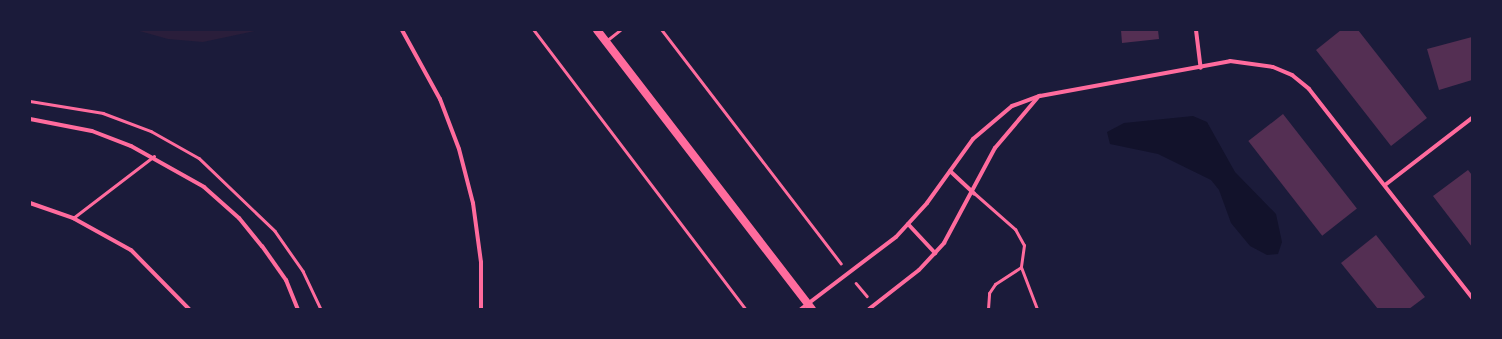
<!DOCTYPE html>
<style>
body{margin:0}
#map{position:relative;width:1502px;height:339px;overflow:hidden;background:#1b1b3a;font-family:Karla,sans-serif}
div>[style]{position:absolute}
[style*='--x']{left:calc(var(--x)*1px);top:calc(var(--y)*1px);width:calc(var(--w)*1px);rotate:calc(var(--a)*1deg)}
.green>*{inset:0;background:#2a1e3b}
.water>*{inset:0;background:#12122b}
.building>*{inset:0;background:#542f53;transform-origin:0 0}
.path>*{height:2.5px;margin:-1.25px;padding:0 1.25px;transform-origin:1.25px;border-radius:1.25px;background:#ff6b9d}
.service>*{height:3px;margin:-1.5px;padding:0 1.5px;transform-origin:1.5px;border-radius:1.5px;background:#ff6b9d}
.minor>*{height:4px;margin:-2px;padding:0 2px;transform-origin:2px;border-radius:2px;background:#ff6b9d}
.secondary>*{height:8px;margin:-4px;padding:0 4px;transform-origin:4px;border-radius:4px;background:#ff6b9d}
span{translate:-50% -50%;white-space:nowrap;text-align:center;line-height:1.15;-webkit-text-stroke:4px #1b1b3a;paint-order:stroke}
.frame{position:absolute;inset:0;border:31px solid #1b1b3a;pointer-events:none}
</style>
<div id="map">
<div class="green">
<i style="clip-path:polygon(136px 30px,260px 30px,203px 42px,168px 39px)"></i>
</div>
<div class="water">
<i style="clip-path:polygon(1193px 116px,1207px 122px,1235px 172px,1276px 214px,1282px 242px,1278px 254px,1267px 255px,1250px 246px,1231px 223px,1219px 190px,1211px 180px,1158px 154px,1110px 144px,1107px 132px,1124px 123px)"></i>
</div>
<div class="building">
<i style="clip-path:polygon(1121px 30px,1158px 30px,1159px 39px,1122px 43px)"></i>
<i style="clip-path:polygon(1341px 30px,1358px 30px,1427px 118px,1391px 146px,1316px 50px)"></i>
<i style="clip-path:polygon(1472px 37px,1472px 80px,1439px 90px,1427px 49px)"></i>
<i style="left:1283px;top:114px;width:120px;height:44px;rotate:52deg"></i>
<i style="clip-path:polygon(1468px 170px,1472px 175px,1472px 247px,1433px 196px)"></i>
<i style="clip-path:polygon(1376px 235px,1425px 297px,1409px 309px,1378px 309px,1341px 263px)"></i>
</div>
<div class="path">
<i style="--x:534;--y:30;--w:350;--a:52.8"></i>
<i style="--x:662;--y:30;--w:294;--a:52.5"></i>
<i style="--x:30;--y:101;--w:74;--a:9.3"></i>
<i style="--x:103;--y:113;--w:51;--a:20.6"></i>
<i style="--x:151;--y:131;--w:55;--a:29.4"></i>
<i style="--x:199;--y:158;--w:105;--a:43.8"></i>
<i style="--x:275;--y:231;--w:49;--a:55"></i>
<i style="--x:303;--y:271;--w:42;--a:64.7"></i>
<i style="--x:856;--y:283;--w:17;--a:50"></i>
</div>
<div class="service">
<i style="--x:606;--y:41;--w:18;--a:-38"></i>
<i style="--x:974;--y:193;--w:55;--a:41.3"></i>
<i style="--x:1015;--y:229;--w:18;--a:61"></i>
<i style="--x:1024;--y:245;--w:22;--a:98"></i>
<i style="--x:1021;--y:267;--w:45;--a:69.1"></i>
<i style="--x:73;--y:218;--w:102;--a:-37.4"></i>
<i style="--x:988;--y:309;--w:16;--a:-86"></i>
<i style="--x:989;--y:293;--w:11;--a:-56"></i>
<i style="--x:995;--y:284;--w:31;--a:-33"></i>
</div>
<div class="minor">
<i style="--x:402;--y:30;--w:79;--a:61.2"></i>
<i style="--x:440;--y:99;--w:53;--a:69.2"></i>
<i style="--x:459;--y:149;--w:56;--a:75.5"></i>
<i style="--x:473;--y:203;--w:60;--a:82.3"></i>
<i style="--x:481;--y:262;--w:47;--a:90"></i>
<i style="--x:1196;--y:30;--w:38;--a:83"></i>
<i style="--x:30;--y:119;--w:63;--a:11"></i>
<i style="--x:92;--y:131;--w:42;--a:21"></i>
<i style="--x:131;--y:146;--w:84;--a:29.3"></i>
<i style="--x:204;--y:187;--w:47;--a:41.5"></i>
<i style="--x:239;--y:218;--w:36;--a:51"></i>
<i style="--x:262;--y:246;--w:42;--a:54.8"></i>
<i style="--x:286;--y:280;--w:31;--a:68"></i>
<i style="--x:950;--y:171;--w:33;--a:43"></i>
<i style="--x:1385;--y:185;--w:110;--a:-37.6"></i>
<i style="--x:30;--y:203;--w:46;--a:19.2"></i>
<i style="--x:73;--y:218;--w:66;--a:28.9"></i>
<i style="--x:131;--y:250;--w:83;--a:45.5"></i>
<i style="--x:908;--y:224;--w:40;--a:47"></i>
<i style="--x:801;--y:309;--w:119;--a:-37.2"></i>
<i style="--x:896;--y:237;--w:46;--a:-47.6"></i>
<i style="--x:927;--y:203;--w:79;--a:-54.3"></i>
<i style="--x:973;--y:139;--w:51;--a:-40.2"></i>
<i style="--x:1012;--y:106;--w:30;--a:-20"></i>
<i style="--x:1040;--y:96;--w:193;--a:-10.4"></i>
<i style="--x:1230;--y:61;--w:43;--a:7.9"></i>
<i style="--x:1273;--y:67;--w:21;--a:23"></i>
<i style="--x:1292;--y:75;--w:22;--a:39"></i>
<i style="--x:1309;--y:89;--w:265;--a:52"></i>
<i style="--x:869;--y:309;--w:63;--a:-38"></i>
<i style="--x:919;--y:270;--w:37;--a:-47"></i>
<i style="--x:944;--y:243;--w:108;--a:-61.8"></i>
<i style="--x:995;--y:148;--w:68;--a:-49.8"></i>
</div>
<div class="secondary">
<i style="--x:597;--y:30;--w:352;--a:52.4"></i>
</div>
<div class="frame"></div>
</div>
